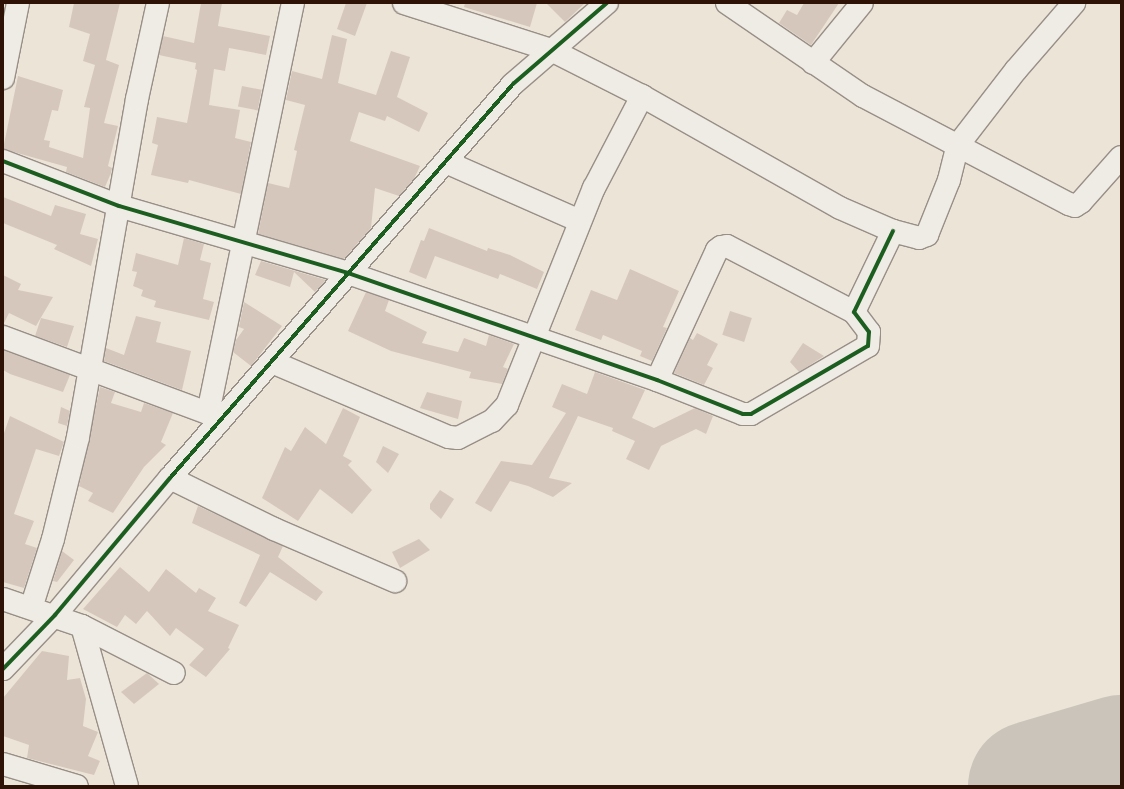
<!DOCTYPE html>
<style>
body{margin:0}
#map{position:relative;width:1124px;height:789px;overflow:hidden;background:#ece4d7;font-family:"Libre Caslon Text",serif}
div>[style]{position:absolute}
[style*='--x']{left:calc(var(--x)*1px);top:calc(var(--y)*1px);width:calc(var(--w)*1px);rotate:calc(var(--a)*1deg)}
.runway>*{height:131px;margin:-65.5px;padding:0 65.5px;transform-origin:65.5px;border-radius:65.5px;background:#cac4ba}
.building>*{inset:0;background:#d6c7bd;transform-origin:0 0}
.roads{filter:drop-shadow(1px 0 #988f87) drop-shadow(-1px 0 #988f87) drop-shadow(0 1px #988f87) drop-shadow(0 -1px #988f87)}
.minor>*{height:22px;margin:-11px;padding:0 11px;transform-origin:11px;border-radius:11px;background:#efece5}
.cycleway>*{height:4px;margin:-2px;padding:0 2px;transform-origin:2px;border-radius:2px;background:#1b5e20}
span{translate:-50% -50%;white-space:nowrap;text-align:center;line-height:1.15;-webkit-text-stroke:4px #f8efdf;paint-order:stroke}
.frame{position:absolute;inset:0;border:4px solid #2e1206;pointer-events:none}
</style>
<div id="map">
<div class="runway">
<i style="--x:1033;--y:786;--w:92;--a:-16.5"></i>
</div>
<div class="building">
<i style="clip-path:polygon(74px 3px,120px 3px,106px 60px,119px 65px,104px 123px,118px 126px,108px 166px,112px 168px,111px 173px,105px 187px,66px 172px,67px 167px,3px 149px,18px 76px,63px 90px,58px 111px,52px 110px,44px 140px,50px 141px,49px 147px,83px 158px,90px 108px,84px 107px,95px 65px,83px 61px,90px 34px,69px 27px)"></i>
<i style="clip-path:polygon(201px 3px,222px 3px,218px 26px,270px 36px,266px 55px,229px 48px,225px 71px,214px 69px,209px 105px,240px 110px,235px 138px,251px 142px,241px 194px,189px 180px,188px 183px,151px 175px,158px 145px,152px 143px,157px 117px,187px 123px,197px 70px,195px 69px,196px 63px,159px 55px,163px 36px,194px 43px)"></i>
<i style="clip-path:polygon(346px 3px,367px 3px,355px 36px,337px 29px)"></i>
<i style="clip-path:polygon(465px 3px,537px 3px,530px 27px,464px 7px)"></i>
<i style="clip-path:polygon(546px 3px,585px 3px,565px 22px)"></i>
<i style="clip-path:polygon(804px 3px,839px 3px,811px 45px,779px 23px,787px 10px,797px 15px)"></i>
<i style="clip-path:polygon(332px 35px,347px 39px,338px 83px,376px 95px,391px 51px,410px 57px,397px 97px,428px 113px,419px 132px,387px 116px,385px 121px,359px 112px,350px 141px,420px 166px,414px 179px,399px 196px,375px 188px,371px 228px,344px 259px,258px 234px,268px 183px,289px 188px,297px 151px,294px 150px,305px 105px,286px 100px,292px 71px,322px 79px)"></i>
<i style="left:242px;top:86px;width:20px;height:21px;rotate:11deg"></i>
<i style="clip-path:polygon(3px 197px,51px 216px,55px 205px,86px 214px,80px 234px,98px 239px,91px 266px,54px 249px,57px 245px,3px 223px)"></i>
<i style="clip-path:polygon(429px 228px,487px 251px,488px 248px,510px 255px,544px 272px,537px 289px,500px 274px,498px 279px,435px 256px,426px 279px,409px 272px,421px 240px,424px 241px)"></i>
<i style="clip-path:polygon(184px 238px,204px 244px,200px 260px,211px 263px,203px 299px,214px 302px,209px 320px,154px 307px,156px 301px,141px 296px,143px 290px,133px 286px,137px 272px,132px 271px,136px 253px,178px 265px)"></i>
<i style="clip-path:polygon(261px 261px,326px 280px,315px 292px,294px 272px,290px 287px,255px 275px)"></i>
<i style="clip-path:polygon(630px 269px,679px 291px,663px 327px,667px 328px,652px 361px,640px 356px,642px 351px,603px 335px,601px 340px,575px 330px,591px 290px,617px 300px)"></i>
<i style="clip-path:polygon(3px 275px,21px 284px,18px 290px,53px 297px,36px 326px,9px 313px,3px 325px)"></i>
<i style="clip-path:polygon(366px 292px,389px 300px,385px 311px,427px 332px,422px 343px,458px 352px,464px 338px,486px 346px,489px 335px,514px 344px,503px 367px,508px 369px,502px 384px,469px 378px,471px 372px,391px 351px,348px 331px)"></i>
<i style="clip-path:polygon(244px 302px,282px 326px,251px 366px,233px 352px,236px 340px,244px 329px,239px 327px)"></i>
<i style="left:730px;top:311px;width:23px;height:25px;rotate:18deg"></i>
<i style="clip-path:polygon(136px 316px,161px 322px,156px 342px,191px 351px,182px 390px,104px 361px,106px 348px,124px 355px)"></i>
<i style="clip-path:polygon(41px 318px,74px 326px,67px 347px,35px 336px)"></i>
<i style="clip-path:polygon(697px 333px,718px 344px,707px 365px,713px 368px,704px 385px,674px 373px,690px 338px,693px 340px)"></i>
<i style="clip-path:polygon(803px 343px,824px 356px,799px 372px,790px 362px)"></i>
<i style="clip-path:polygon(3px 350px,70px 375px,63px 392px,10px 374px,3px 370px)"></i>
<i style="clip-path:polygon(595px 372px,645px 390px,632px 418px,654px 428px,695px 408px,713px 416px,706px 434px,696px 429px,661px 446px,649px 470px,626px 459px,635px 441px,612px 431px,613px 428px,578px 416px,549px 478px,572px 483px,553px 497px,528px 486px,510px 481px,491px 512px,475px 503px,501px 461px,532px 465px,566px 413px,552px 407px,562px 384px,587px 394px)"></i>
<i style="clip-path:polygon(100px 387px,115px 392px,111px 403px,141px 412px,144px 403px,173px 413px,161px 442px,166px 445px,144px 467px,113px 513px,88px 501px,93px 493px,79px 486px)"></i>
<i style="clip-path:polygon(427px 392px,462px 401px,458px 419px,420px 408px)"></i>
<i style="clip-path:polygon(61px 407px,70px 411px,67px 426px,58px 423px)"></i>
<i style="clip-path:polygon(343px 408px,360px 417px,343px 456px,352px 461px,348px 465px,372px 490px,352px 514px,320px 489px,298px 521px,262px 498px,285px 447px,291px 451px,305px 427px,326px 444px)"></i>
<i style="clip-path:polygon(10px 416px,64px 442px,59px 456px,36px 449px,14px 514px,34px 521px,25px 544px,37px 548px,24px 588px,3px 582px,3px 436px)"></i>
<i style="clip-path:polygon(383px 446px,399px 454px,388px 473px,376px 462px)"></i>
<i style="clip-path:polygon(440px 490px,454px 499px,441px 519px,430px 509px,430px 504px)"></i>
<i style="clip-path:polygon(198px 506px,283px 546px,278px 557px,323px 592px,316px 601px,270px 572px,246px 607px,239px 603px,260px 555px,192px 523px)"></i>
<i style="clip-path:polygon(419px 539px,430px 550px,400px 568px,392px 552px)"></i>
<i style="clip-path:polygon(62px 551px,74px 560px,57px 582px,53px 581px)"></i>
<i style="clip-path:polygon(120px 567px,149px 592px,166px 569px,196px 593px,199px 588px,216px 598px,208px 611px,239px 625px,228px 648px,230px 649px,206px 677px,189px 665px,204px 649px,176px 628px,170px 636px,147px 611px,136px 624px,125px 615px,117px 627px,83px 609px)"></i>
<i style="clip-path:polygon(42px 651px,69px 656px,67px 680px,80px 678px,86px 699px,83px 726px,98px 732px,88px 756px,100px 761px,94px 775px,27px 758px,29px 745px,3px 736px,3px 698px)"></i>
<i style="clip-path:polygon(147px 673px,159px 684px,134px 704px,121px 692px)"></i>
</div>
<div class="roads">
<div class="minor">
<i style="--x:404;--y:3;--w:154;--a:17.7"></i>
<i style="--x:551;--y:50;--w:102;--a:26.8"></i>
<i style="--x:642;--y:96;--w:227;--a:29.5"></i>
<i style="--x:840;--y:208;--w:58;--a:23.5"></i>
<i style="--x:893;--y:231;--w:27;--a:15"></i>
<i style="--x:919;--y:238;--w:9;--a:-21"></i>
<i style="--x:927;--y:235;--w:59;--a:-68.2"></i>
<i style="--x:949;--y:180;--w:36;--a:-76"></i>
<i style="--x:958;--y:145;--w:95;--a:-52.3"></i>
<i style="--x:1016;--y:70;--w:89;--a:-49.1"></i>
<i style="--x:727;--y:3;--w:165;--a:34.4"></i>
<i style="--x:863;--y:96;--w:233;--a:27.7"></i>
<i style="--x:1069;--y:204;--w:6;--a:18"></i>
<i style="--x:1075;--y:206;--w:7;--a:-34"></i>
<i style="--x:1081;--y:202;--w:60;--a:-48.4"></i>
<i style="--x:813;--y:63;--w:77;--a:-50.8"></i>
<i style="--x:3;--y:78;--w:76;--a:-78.7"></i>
<i style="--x:3;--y:161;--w:124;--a:21.2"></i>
<i style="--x:119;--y:206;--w:239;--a:16.3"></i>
<i style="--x:348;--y:273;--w:327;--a:19.1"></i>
<i style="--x:657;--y:380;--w:92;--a:21.6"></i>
<i style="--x:743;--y:414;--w:8;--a:0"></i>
<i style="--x:751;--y:414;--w:135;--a:-30.2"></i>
<i style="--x:868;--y:346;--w:14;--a:-86"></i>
<i style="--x:869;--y:332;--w:25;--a:-127"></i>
<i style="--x:854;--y:312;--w:90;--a:-64.3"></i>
<i style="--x:446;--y:162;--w:146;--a:23.8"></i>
<i style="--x:3;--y:337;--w:233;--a:20.4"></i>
<i style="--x:272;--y:362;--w:192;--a:23"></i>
<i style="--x:449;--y:437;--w:9;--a:6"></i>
<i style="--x:458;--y:438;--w:38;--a:-27"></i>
<i style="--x:492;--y:421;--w:22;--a:-47"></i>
<i style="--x:507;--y:405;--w:234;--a:-68.2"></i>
<i style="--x:594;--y:188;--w:104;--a:-62.4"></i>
<i style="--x:657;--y:380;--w:143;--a:-65.2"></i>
<i style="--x:717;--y:250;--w:5;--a:-37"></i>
<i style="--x:721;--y:247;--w:6;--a:-9"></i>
<i style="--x:727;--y:246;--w:143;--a:27.5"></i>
<i style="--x:208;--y:413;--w:419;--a:-78.3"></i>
<i style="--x:170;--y:478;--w:116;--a:26.1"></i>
<i style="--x:274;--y:529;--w:132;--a:23.3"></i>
<i style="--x:3;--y:599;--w:83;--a:18.9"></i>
<i style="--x:82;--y:626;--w:103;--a:27.1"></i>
<i style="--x:31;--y:608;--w:72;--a:-72.3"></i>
<i style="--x:53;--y:539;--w:105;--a:-76.2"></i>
<i style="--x:78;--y:437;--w:343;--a:-80.1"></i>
<i style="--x:137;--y:99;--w:98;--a:-77.7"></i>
<i style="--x:82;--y:626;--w:166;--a:74.3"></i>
<i style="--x:3;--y:669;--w:75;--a:-46.1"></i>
<i style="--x:55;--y:615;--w:179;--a:-50"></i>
<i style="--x:170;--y:478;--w:522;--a:-48.96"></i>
<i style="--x:513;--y:84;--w:124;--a:-40.8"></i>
<i style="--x:3;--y:764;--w:77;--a:16.6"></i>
</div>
</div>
<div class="cycleway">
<i style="--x:3;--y:161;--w:124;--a:21.2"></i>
<i style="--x:119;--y:206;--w:239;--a:16.3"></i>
<i style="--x:348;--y:273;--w:327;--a:19.1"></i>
<i style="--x:657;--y:380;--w:92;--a:21.6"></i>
<i style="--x:743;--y:414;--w:8;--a:0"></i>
<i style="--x:751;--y:414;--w:135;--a:-30.2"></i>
<i style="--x:868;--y:346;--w:14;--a:-86"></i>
<i style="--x:869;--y:332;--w:25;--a:-127"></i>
<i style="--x:854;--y:312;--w:90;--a:-64.3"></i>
<i style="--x:3;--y:669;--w:75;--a:-46.1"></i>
<i style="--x:55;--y:615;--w:179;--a:-50"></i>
<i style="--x:170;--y:478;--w:522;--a:-48.96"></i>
<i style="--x:513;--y:84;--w:124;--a:-40.8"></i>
</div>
<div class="frame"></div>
</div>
